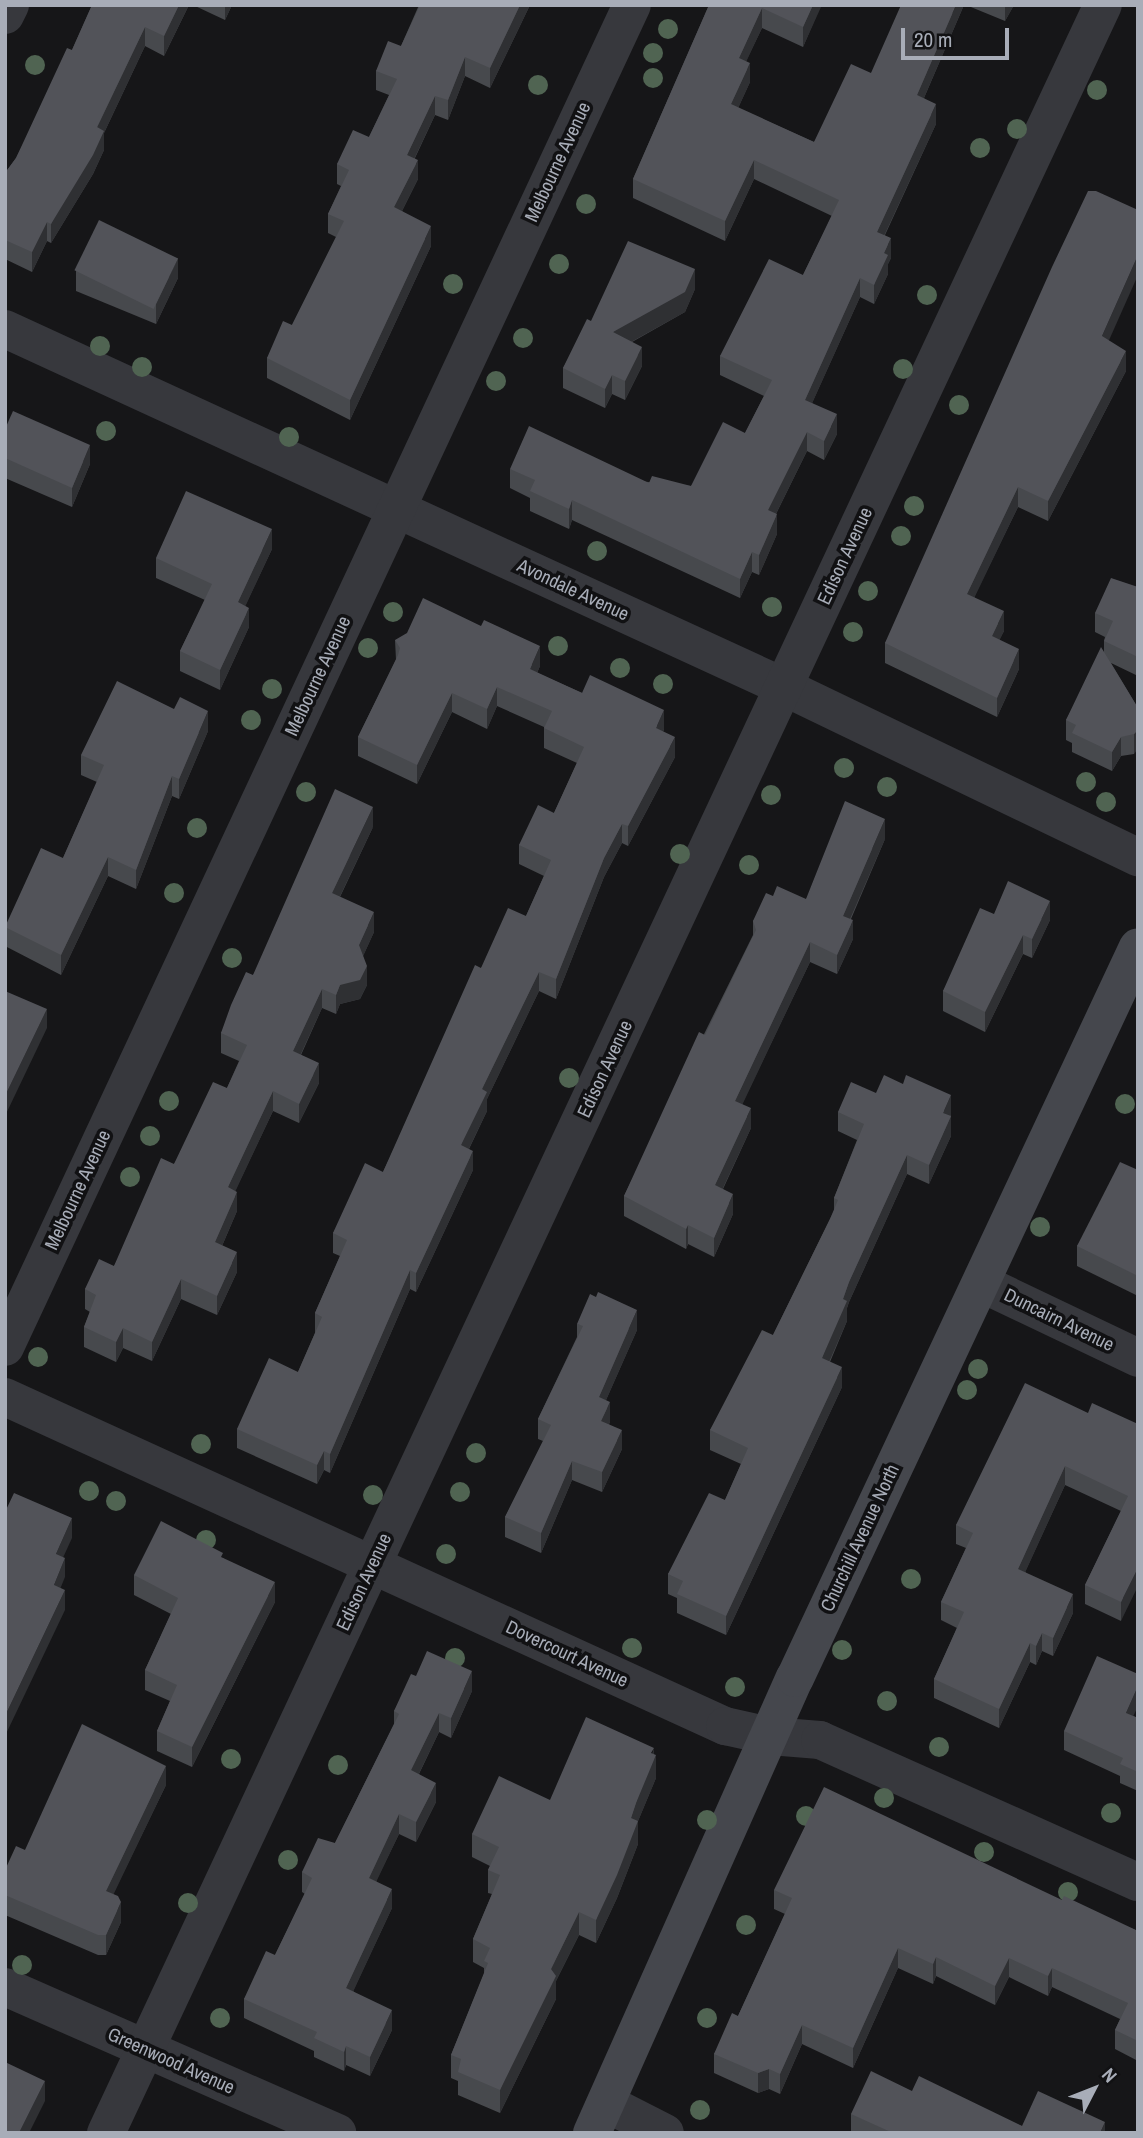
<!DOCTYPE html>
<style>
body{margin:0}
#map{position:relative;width:1143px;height:2138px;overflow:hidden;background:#161618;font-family:"Archivo Narrow",sans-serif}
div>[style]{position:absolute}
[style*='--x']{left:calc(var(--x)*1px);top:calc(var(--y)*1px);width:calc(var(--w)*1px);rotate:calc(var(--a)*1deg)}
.minor>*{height:38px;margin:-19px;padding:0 19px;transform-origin:19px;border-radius:19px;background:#37383d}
.tertiary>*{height:38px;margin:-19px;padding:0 19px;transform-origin:19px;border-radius:19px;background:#37383d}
.secondary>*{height:38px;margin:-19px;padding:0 19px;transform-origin:19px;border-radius:19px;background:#45474d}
.trees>*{width:20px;height:20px;margin:-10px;border-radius:50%;background:#506452}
.wall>*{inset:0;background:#47494d}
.shaded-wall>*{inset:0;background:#2f3033}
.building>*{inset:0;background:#525359;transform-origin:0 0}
span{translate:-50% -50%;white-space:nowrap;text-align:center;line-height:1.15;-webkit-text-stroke:7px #111113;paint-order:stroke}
.street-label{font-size:19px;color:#a8adb8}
.frame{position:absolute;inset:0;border:7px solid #a8adb8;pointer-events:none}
.north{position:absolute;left:1059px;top:2054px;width:70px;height:70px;-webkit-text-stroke:5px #111113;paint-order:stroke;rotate:48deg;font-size:19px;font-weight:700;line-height:28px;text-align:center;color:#a8adb8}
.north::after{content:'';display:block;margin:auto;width:24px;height:32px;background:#a8adb8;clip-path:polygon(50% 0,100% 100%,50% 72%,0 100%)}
.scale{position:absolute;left:901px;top:28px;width:108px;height:32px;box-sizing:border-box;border:4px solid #a8adb8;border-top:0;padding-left:9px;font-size:21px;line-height:24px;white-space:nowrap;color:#a8adb8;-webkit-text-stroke:5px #111113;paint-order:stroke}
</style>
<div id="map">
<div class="minor">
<i style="--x:5;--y:15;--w:11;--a:-63"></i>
<i style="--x:5;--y:329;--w:857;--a:24.68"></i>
<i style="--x:784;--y:687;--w:393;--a:25.7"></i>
<i style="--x:981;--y:1283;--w:174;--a:25.5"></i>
<i style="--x:5;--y:1347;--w:1481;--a:-64.96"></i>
<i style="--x:770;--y:1736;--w:50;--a:4.6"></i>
<i style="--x:820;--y:1740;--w:348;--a:24.1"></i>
<i style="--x:5;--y:1987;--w:363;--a:23.7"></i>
<i style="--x:606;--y:2103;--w:66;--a:27"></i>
<i style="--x:106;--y:2133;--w:2350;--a:-64.9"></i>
</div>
<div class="tertiary">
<i style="--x:5;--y:1397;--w:792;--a:24.56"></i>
<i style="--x:725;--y:1726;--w:46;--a:12.5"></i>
</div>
<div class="secondary">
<i style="--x:592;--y:2133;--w:498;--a:-66"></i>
<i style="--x:795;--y:1678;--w:807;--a:-64.86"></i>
</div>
<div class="trees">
<i style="left:668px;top:29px"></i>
<i style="left:653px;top:53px"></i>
<i style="left:35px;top:65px"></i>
<i style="left:653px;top:78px"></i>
<i style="left:538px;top:85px"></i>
<i style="left:1097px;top:90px"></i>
<i style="left:1017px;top:129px"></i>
<i style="left:980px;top:148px"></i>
<i style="left:586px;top:204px"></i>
<i style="left:559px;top:264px"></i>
<i style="left:453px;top:284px"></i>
<i style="left:927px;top:295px"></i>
<i style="left:523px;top:338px"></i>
<i style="left:100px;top:346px"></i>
<i style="left:142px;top:367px"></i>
<i style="left:903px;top:369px"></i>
<i style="left:496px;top:381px"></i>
<i style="left:959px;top:405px"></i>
<i style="left:106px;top:431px"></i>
<i style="left:289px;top:437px"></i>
<i style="left:914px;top:506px"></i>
<i style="left:901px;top:536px"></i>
<i style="left:597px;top:551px"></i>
<i style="left:868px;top:591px"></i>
<i style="left:772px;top:607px"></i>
<i style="left:393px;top:612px"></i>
<i style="left:853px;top:632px"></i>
<i style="left:558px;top:646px"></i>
<i style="left:368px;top:648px"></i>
<i style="left:620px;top:668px"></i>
<i style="left:663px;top:684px"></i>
<i style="left:272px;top:689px"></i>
<i style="left:251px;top:720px"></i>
<i style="left:844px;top:768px"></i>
<i style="left:1086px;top:782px"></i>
<i style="left:887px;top:787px"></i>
<i style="left:306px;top:792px"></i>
<i style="left:771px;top:795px"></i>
<i style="left:1106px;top:802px"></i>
<i style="left:197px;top:828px"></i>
<i style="left:680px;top:854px"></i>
<i style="left:749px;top:865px"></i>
<i style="left:174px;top:893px"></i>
<i style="left:232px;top:958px"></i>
<i style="left:569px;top:1078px"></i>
<i style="left:169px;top:1101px"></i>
<i style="left:1125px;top:1104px"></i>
<i style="left:150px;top:1136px"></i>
<i style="left:130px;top:1177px"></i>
<i style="left:1040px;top:1227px"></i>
<i style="left:38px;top:1357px"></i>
<i style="left:978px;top:1369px"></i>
<i style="left:967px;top:1390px"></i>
<i style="left:201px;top:1444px"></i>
<i style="left:476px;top:1453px"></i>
<i style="left:89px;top:1491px"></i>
<i style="left:460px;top:1492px"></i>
<i style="left:373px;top:1495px"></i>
<i style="left:116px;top:1501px"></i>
<i style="left:206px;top:1540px"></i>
<i style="left:446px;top:1554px"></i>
<i style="left:911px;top:1579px"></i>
<i style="left:632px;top:1648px"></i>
<i style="left:842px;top:1650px"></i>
<i style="left:455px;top:1658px"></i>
<i style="left:735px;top:1687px"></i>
<i style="left:887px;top:1701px"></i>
<i style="left:939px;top:1747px"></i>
<i style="left:231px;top:1759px"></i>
<i style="left:338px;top:1765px"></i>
<i style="left:884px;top:1798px"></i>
<i style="left:1111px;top:1813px"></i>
<i style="left:806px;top:1816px"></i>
<i style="left:707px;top:1820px"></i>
<i style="left:984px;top:1852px"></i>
<i style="left:288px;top:1860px"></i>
<i style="left:1068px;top:1892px"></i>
<i style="left:188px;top:1903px"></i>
<i style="left:746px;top:1925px"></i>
<i style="left:22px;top:1965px"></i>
<i style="left:220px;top:2018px"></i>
<i style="left:707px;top:2018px"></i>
<i style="left:700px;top:2110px"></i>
</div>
<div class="wall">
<i style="clip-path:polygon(92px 5px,189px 5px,164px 56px,145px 46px,104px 133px,104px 150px,93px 174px,51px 243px,47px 241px,32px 272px,5px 259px,5px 173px,16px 158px,72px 50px)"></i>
<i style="clip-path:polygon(193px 5px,232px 5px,225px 20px)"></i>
<i style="clip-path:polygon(419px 5px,530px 5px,490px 88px,465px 76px,448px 120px,435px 115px,415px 158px,418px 179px,402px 211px,431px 246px,350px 420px,267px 378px,267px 358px,292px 325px,336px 237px,328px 233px,328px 214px,341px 186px,337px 184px,337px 164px,369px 137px,389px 95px,376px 90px,376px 71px,401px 46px)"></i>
<i style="clip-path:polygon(709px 5px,821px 5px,803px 47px,762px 28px,746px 61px,750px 82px,738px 108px,814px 142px,871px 73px,964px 5px,924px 98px,936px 124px,885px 235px,891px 258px,888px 264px,888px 274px,874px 304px,860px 297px,812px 403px,837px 434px,824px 460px,807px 451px,776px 514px,777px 534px,759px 575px,752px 572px,740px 598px,572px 520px,569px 529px,530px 511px,530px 498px,510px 488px,510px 469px,691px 486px,745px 433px,764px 396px,720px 375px,720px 356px,803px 275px,832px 216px,754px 179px,725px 241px,633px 198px,633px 179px)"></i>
<i style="clip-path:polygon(966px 5px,1014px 5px,1005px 21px)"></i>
<i style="clip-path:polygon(76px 271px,178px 278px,156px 324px,76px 291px)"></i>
<i style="clip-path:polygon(695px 289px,685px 312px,632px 342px,642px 366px,625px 400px,612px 394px,605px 408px,563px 388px,563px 368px,591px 321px)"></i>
<i style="clip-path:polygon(1109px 341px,1126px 371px,1048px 521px,1018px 507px,974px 597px,1004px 631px,999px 640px,1019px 669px,997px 717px,885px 663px,885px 643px)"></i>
<i style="clip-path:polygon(5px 429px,90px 464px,72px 507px,5px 478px)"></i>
<i style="clip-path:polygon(272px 549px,245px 606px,249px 627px,220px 690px,180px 671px,180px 651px,205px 600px,156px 578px,156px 558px)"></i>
<i style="clip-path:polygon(1138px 587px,1138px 676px,1111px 663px,1138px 708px,1134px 754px,1121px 756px,1112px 771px,1072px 752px,1072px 743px,1066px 740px,1066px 720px,1104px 652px,1104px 641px,1105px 637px,1095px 632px,1095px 613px)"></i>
<i style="clip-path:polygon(395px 640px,540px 666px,537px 673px,664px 729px,663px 732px,675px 757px,628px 846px,622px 843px,604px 877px,556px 999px,539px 991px,487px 1099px,487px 1111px,469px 1149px,473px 1170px,416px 1292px,410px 1289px,330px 1473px,324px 1470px,317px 1484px,237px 1448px,237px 1429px,298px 1372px,315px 1333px,315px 1313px,340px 1256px,333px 1253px,333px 1233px,383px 1172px,481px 968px,526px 916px,544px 876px,519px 864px,519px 845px,554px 813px,577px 763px,544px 748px,544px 727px,497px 706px,487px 729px,452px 712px,417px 784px,358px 756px,358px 737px,396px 660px)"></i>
<i style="clip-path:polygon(208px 731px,179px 799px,172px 796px,136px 889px,108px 876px,61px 975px,5px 946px,5px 927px,63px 858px,97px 782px,81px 775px,81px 755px)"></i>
<i style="clip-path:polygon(373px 827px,340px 897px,374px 932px,363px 956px,367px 985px,360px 999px,340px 1004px,336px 1014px,322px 1008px,301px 1055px,319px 1083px,299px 1123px,273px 1111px,235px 1191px,237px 1211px,222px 1246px,237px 1272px,217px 1315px,181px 1299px,152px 1361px,123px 1348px,116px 1362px,84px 1347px,84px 1327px,90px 1312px,85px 1309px,85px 1289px,114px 1266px,174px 1164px,227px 1088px,239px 1061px,221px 1053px,221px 1033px,253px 975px)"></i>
<i style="clip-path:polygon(885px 839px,851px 919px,853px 939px,837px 974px,810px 962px,742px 1104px,751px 1128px,723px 1189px,733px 1214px,714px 1257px,688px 1244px,686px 1249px,624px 1216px,624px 1196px,753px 935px,753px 921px,773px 896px,806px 899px)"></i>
<i style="clip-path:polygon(994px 914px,1050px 920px,1032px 958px,1023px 954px,985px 1032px,943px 1011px,943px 991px)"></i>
<i style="clip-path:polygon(903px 1084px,951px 1115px,951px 1136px,929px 1184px,907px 1174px,849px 1302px,847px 1308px,847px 1321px,830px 1362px,842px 1387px,726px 1635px,677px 1613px,677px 1598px,668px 1594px,668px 1574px,725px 1500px,741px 1464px,710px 1450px,710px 1430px,773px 1335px,830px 1219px,834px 1211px,834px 1198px,857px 1140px,838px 1131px,838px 1112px,876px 1093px)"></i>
<i style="clip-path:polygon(1138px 1170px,1138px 1296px,1077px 1266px,1077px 1246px)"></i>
<i style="clip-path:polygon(577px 1324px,637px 1330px,606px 1400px,610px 1422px,609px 1424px,622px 1449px,602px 1492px,572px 1480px,541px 1553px,505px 1537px,505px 1517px,543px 1441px,538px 1439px,538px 1419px,577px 1337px)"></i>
<i style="clip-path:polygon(1088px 1413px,1138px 1424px,1121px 1621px,1085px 1604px,1085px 1585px,1121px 1511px,1065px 1485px,1025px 1572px,1073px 1613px,1053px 1656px,1042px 1651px,1036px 1665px,1030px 1662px,999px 1728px,934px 1698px,934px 1679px,957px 1628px,941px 1620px,941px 1602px,966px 1548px,956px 1544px,956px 1525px)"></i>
<i style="clip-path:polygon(223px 1558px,275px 1602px,192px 1767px,157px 1751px,157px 1731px,170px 1701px,145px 1690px,145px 1670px,171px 1614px,134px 1595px,134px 1575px)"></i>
<i style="clip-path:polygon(416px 1676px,472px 1691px,451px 1738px,439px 1732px,419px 1774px,436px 1802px,416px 1842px,399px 1834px,376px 1881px,392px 1908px,353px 1991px,392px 2030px,370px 2076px,346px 2065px,344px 2071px,314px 2057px,314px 2051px,244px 2018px,244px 1999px,275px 1955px,305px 1894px,302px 1892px,302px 1872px,335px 1843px,394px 1724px,394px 1711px)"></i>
<i style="clip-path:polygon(1133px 1716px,1138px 1718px,1138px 1791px,1120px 1783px,1120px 1776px,1064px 1750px,1064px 1731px)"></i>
<i style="clip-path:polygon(654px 1755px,656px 1778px,638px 1821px,638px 1844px,617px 1898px,596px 1943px,579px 1935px,556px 1981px,556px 1999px,500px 2113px,458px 2095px,458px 2081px,451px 2078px,451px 2055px,484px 1974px,484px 1968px,473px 1962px,473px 1939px,492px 1894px,488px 1893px,488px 1870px,490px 1866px,472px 1857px,472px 1834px)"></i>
<i style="clip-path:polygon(166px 1785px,113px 1894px,121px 1922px,106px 1955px,98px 1955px,5px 1915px,5px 1870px,25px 1850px)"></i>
<i style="clip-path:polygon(774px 1890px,1062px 1900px,1138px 1931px,1138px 2061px,1115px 2049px,1115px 2030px,1120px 2019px,1052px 1987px,1048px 1996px,1009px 1977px,995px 2005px,936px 1976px,933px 1984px,898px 1968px,853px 2068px,802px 2044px,780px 2094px,769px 2089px,758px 2093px,714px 2073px,714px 2054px,738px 2016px,785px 1914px,774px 1909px)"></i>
<i style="clip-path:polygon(912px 2091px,1022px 2126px,1105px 2133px,851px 2133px,851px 2114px)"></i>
</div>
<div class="shaded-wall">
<i style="clip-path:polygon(179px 5px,189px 5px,164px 56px,164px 36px)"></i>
<i style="clip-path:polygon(225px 5px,232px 5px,225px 20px)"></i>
<i style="clip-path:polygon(520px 5px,530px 5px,490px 88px,490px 68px)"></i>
<i style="clip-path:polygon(813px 5px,821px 5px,821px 7px,803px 47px,803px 27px)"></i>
<i style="clip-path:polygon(956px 5px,964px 5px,917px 114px,917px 95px)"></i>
<i style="clip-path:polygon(1005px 5px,1014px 5px,1005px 21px)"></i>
<i style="clip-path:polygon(762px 8px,762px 28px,739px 77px,739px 58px)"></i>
<i style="clip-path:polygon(145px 27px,145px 46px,104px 133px,104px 150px,93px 174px,51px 243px,51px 224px)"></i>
<i style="clip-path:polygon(465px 57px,465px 76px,448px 120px,448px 100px)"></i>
<i style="clip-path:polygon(750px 63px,750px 82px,731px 124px,731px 104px)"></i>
<i style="clip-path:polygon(435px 96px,435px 115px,407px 174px,407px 155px)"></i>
<i style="clip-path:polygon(936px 104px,936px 124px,877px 251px,877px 232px)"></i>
<i style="clip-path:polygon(418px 160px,418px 179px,394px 227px,394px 207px)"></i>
<i style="clip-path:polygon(754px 160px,754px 179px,725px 241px,725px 221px)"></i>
<i style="clip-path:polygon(47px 222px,47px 241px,32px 272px,32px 252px)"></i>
<i style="clip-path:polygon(431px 226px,431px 246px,350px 420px,350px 400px)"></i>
<i style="clip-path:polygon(891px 238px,891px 258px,888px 264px,888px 274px,874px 304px,874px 285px,884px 253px)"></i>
<i style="clip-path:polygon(1138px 255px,1138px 275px,1102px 356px,1102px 336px)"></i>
<i style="clip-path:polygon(178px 258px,178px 278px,156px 324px,156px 304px)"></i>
<i style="clip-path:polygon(695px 269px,695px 289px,685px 312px,613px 352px,613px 332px)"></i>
<i style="clip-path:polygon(860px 278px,860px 297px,805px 419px,805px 400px)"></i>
<i style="clip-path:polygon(642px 347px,642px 366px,625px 400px,625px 381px)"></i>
<i style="clip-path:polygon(1126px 351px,1126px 371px,1048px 521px,1048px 501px)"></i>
<i style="clip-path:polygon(612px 375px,612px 394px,605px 408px,605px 389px)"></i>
<i style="clip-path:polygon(837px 414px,837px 434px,824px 460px,824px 441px)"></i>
<i style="clip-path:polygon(807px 432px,807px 451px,768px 530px,768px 510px)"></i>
<i style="clip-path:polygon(90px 445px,90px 464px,72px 507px,72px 488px)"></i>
<i style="clip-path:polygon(1018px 487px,1018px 507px,967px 613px,967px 594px)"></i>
<i style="clip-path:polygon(572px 500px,572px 520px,569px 529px,569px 509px)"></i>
<i style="clip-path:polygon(777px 514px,777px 534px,759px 575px,759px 555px)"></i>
<i style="clip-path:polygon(272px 529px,272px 549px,238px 622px,238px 602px)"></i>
<i style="clip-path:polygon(752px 552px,752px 572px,740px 598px,740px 579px)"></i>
<i style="clip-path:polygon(249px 608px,249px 627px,220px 690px,220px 670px)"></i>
<i style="clip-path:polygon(1004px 611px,1004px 631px,992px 656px,992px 636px)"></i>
<i style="clip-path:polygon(540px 646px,540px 666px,530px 689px,530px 669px)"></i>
<i style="clip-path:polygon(1019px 649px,1019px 669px,997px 717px,997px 698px)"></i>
<i style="clip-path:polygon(497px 687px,497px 706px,487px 729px,487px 709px)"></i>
<i style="clip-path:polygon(452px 693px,452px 712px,417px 784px,417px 765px)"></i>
<i style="clip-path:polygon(664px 710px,664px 729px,656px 748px,656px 728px)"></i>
<i style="clip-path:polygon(208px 711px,208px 731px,179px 799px,179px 779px)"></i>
<i style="clip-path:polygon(1138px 730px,1138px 749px,1134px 754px,1134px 734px)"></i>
<i style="clip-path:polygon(675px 737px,675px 757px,628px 846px,628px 826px)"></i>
<i style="clip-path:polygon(1121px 737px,1121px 756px,1112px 771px,1112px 752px)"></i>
<i style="clip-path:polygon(172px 776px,172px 796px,136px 889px,136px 870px)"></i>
<i style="clip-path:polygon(373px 807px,373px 827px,332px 913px,332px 893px)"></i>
<i style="clip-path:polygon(885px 819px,885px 839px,843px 935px,843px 916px)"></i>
<i style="clip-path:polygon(622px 824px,622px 843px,604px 877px,556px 999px,556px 979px,604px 858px)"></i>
<i style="clip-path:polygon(108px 857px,108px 876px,61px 975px,61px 955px)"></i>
<i style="clip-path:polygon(1050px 901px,1050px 920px,1032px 958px,1032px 939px)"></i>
<i style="clip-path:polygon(374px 912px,374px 932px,359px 965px,359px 945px)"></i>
<i style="clip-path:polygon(853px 920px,853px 939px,837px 974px,837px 955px)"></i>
<i style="clip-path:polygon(1023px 935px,1023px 954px,985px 1032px,985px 1012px)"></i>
<i style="clip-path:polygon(810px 942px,810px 962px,735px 1120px,735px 1101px)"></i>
<i style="clip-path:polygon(367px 966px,367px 985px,360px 999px,340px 1004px,336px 1014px,336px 995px,340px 985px)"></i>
<i style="clip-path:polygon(539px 972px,539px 991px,487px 1099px,487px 1111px,461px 1165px,461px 1145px,482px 1089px)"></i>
<i style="clip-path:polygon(322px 989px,322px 1008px,293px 1071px,293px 1051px)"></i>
<i style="clip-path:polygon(47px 1009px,47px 1028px,5px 1116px,5px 1096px)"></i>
<i style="clip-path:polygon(319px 1063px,319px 1083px,299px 1123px,299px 1104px)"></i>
<i style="clip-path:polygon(273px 1091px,273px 1111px,228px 1207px,228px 1187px)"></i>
<i style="clip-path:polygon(951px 1095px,951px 1115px,943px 1132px,943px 1113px)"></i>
<i style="clip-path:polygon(751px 1108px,751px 1128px,715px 1205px,715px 1185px)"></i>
<i style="clip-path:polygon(951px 1116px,951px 1136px,929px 1184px,929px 1165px)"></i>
<i style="clip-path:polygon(473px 1151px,473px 1170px,416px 1292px,416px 1273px)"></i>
<i style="clip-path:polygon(907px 1155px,907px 1174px,849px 1302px,847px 1308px,847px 1321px,822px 1378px,822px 1358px,849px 1282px)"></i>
<i style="clip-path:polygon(237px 1192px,237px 1211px,215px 1262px,215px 1242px)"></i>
<i style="clip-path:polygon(733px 1194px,733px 1214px,714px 1257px,714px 1238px)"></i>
<i style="clip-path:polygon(688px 1225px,688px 1244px,686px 1249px,686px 1229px)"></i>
<i style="clip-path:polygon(237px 1252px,237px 1272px,217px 1315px,217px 1296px)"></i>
<i style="clip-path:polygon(410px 1270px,410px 1289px,330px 1473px,330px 1454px)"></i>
<i style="clip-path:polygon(181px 1279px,181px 1299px,152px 1361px,152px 1342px)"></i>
<i style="clip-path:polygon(637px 1310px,637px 1330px,599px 1416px,599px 1397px)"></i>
<i style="clip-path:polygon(123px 1328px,123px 1348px,116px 1362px,116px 1342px)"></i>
<i style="clip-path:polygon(842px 1367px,842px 1387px,726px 1635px,726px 1616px)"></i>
<i style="clip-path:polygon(610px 1402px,610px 1422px,601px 1440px,601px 1421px)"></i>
<i style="clip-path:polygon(622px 1430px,622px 1449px,602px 1492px,602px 1472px)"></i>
<i style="clip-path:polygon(324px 1451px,324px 1470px,317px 1484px,317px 1465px)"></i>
<i style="clip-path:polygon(572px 1461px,572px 1480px,541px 1553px,541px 1533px)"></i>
<i style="clip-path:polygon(1065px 1466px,1065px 1485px,1018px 1588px,1018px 1569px)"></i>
<i style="clip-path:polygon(72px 1518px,72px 1538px,56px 1573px,56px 1554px)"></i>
<i style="clip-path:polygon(65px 1558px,65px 1577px,54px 1604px,54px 1585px)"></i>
<i style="clip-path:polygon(1138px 1568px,1138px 1586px,1121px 1621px,1121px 1602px)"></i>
<i style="clip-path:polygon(275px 1582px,275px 1602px,192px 1767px,192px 1747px)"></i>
<i style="clip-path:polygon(65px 1590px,65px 1610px,5px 1736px,5px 1716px)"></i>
<i style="clip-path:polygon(1073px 1594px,1073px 1613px,1053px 1656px,1053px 1638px)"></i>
<i style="clip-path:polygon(1042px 1633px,1042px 1651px,1036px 1665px,1036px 1646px)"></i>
<i style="clip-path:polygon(1030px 1643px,1030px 1662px,999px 1728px,999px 1709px)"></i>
<i style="clip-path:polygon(472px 1671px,472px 1691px,451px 1738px,451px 1718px)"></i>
<i style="clip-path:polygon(1138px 1686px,1138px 1706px,1126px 1732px,1126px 1713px)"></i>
<i style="clip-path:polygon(439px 1713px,439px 1732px,411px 1790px,411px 1770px)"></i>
<i style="clip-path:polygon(654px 1748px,654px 1760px,656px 1755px,656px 1778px,636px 1826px,638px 1821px,638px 1844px,617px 1898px,596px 1943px,596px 1920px,631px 1818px)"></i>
<i style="clip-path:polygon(166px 1766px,166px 1785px,106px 1910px,106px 1891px)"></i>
<i style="clip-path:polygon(436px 1783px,436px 1802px,416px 1842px,416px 1822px)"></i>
<i style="clip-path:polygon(399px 1814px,399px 1834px,369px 1897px,369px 1878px)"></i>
<i style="clip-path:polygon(392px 1889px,392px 1908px,346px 2007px,346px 1988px)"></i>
<i style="clip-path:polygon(121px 1902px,121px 1922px,106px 1955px,106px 1935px)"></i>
<i style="clip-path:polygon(579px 1912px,579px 1935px,556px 1981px,556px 1999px,500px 2113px,500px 2090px,551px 1969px)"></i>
<i style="clip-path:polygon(898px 1948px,898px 1968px,853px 2068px,853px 2048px)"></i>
<i style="clip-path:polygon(936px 1957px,936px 1976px,933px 1984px,933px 1964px)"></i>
<i style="clip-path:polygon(1009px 1958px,1009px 1977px,995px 2005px,995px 1986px)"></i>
<i style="clip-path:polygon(1052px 1968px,1052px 1987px,1048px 1996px,1048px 1976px)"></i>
<i style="clip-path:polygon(392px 2010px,392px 2030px,370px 2076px,370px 2057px)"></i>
<i style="clip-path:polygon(802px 2025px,802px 2044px,780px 2094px,780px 2074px)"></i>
<i style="clip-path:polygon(346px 2046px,346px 2065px,344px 2071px,344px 2052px)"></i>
<i style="clip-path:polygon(769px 2069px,769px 2089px,758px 2093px,758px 2073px)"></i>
<i style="clip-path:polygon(45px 2081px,45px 2101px,29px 2133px,19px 2133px)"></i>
<i style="clip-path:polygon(1105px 2122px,1105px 2133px,1100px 2133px)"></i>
</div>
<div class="building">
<i style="clip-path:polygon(92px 5px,179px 5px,164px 36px,145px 27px,97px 127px,104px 131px,93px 155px,51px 224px,47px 222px,32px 252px,5px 240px,5px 173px,16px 158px,67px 48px,72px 50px)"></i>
<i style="clip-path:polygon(420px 5px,520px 5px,490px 68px,465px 57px,448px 100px,435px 96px,407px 155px,418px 160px,394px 207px,431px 226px,350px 400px,267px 358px,283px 321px,292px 325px,344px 221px,328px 214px,349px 170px,337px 164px,353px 130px,369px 137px,397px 79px,376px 71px,388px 41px,401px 46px)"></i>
<i style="clip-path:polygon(709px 5px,813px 5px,803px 27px,762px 8px,739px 58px,750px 63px,731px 104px,814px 142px,851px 64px,871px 73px,901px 5px,956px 5px,917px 95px,936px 104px,877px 232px,891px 238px,884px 253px,888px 255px,874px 285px,860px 278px,805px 400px,837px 414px,824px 441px,807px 432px,768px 510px,777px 514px,759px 555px,752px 552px,740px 579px,572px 500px,569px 509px,530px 491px,535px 480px,510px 469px,529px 426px,649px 483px,652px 476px,691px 486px,723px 422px,745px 433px,772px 380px,720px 356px,769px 259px,803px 275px,839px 200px,754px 160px,725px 221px,633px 179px)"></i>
<i style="clip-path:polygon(1088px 191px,1096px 191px,1138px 210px,1138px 255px,1102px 336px,1126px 351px,1048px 501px,1018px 487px,967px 594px,1004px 611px,992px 636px,1019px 649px,997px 698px,885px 643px,1052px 267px)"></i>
<i style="left:99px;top:220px;width:88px;height:56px;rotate:26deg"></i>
<i style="clip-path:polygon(628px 241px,695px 269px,685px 292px,613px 332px,642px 347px,625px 381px,612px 375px,605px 389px,563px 368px,587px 319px,591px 321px)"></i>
<i style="clip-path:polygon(13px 411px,90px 445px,72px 488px,5px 458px,5px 429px)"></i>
<i style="clip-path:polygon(186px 491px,272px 529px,238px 602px,249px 608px,220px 670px,180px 651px,212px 584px,156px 558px)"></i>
<i style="clip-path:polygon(1111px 578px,1138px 587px,1138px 657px,1104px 641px,1113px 621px,1095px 613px)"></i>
<i style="clip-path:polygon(423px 598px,481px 626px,484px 620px,540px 646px,530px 669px,582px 693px,590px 675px,664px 710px,656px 728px,675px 737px,628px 826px,622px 824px,604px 858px,556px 979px,539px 972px,482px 1089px,487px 1092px,461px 1145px,473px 1151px,416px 1273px,410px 1270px,330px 1454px,324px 1451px,317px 1465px,237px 1429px,269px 1358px,298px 1372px,322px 1317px,315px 1313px,347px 1240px,333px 1233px,365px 1163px,383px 1172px,475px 965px,481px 968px,508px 908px,526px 916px,551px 860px,519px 845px,538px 805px,554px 813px,584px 747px,544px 728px,552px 711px,497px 687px,487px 709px,452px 693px,417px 765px,358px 737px,398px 655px,400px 648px,395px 640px,407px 633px)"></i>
<i style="clip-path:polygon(1101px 647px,1138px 708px,1138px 730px,1134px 734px,1121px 737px,1112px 752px,1072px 733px,1076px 725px,1066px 720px)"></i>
<i style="clip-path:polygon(117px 681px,174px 709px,180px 697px,208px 711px,179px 779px,172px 776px,136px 870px,108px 857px,61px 955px,5px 927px,41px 848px,63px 858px,104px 765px,81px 755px)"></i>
<i style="clip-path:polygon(335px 789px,373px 807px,332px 893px,374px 912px,359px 945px,367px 966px,360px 980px,340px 985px,336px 995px,322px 989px,293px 1051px,319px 1063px,299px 1104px,273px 1091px,228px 1187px,237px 1192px,215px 1242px,237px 1252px,217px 1296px,181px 1279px,152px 1342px,123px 1328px,116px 1342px,84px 1327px,96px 1295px,85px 1289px,99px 1259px,114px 1266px,161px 1158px,174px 1164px,213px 1082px,227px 1088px,247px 1045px,221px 1033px,231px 1005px,246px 972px,253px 975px)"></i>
<i style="clip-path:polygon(845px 801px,885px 819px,843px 916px,853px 920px,837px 955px,810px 942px,735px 1101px,751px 1108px,715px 1185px,733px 1194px,714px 1238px,688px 1225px,686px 1229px,624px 1196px,699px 1032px,705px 1035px,756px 930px,753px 921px,766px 893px,773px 896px,777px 886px,806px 899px)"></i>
<i style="clip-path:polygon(1008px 881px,1050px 901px,1032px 939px,1023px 935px,985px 1012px,943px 991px,980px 908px,994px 914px)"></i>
<i style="clip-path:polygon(5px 991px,47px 1009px,5px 1096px)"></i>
<i style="clip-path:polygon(884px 1075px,903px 1084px,906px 1075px,951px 1095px,943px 1113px,951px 1116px,929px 1165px,907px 1155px,849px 1282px,843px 1299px,847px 1301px,822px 1358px,842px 1367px,726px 1616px,677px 1594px,683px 1581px,668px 1574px,709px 1493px,725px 1500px,748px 1448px,710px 1430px,762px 1330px,773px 1335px,830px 1219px,838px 1200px,834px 1198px,864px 1124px,838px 1112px,851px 1082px,876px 1093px)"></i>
<i style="clip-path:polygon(1120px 1162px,1138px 1170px,1138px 1276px,1077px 1246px)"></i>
<i style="clip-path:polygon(598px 1292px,637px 1310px,599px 1397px,610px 1402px,601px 1421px,622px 1430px,602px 1472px,572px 1461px,541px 1533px,505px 1517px,551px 1425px,538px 1419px,583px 1326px,577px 1324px,590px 1294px,596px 1297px)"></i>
<i style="clip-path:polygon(1025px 1383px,1088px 1413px,1092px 1403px,1138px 1424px,1138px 1568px,1121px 1602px,1085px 1585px,1128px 1496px,1065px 1466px,1018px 1569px,1073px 1594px,1053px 1638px,1042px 1633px,1036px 1646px,1030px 1643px,999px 1709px,934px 1679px,964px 1612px,941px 1602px,973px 1533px,956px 1525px)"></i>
<i style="clip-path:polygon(14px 1493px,72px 1518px,56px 1554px,65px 1558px,54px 1585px,65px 1590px,5px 1716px,5px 1512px)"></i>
<i style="clip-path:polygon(161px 1521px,223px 1553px,221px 1557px,275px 1582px,192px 1747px,157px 1731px,177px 1685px,145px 1670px,178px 1598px,134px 1575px)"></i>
<i style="clip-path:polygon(427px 1651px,472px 1671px,451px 1718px,439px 1713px,411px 1770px,436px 1783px,416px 1822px,399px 1814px,369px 1878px,392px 1889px,346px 1988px,392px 2010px,370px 2057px,346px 2046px,344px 2052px,314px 2038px,317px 2032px,244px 1999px,266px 1951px,275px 1955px,312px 1878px,302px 1872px,318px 1838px,335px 1843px,399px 1714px,394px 1711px,411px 1674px,416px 1676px)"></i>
<i style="clip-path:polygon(1097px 1656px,1138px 1674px,1138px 1686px,1126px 1713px,1138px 1718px,1138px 1772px,1120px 1764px,1123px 1758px,1064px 1731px)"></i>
<i style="clip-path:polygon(586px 1717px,654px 1748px,651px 1753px,656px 1755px,636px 1803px,631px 1818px,638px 1821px,617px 1875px,596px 1920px,579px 1912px,551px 1969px,556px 1976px,500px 2090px,458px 2072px,461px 2059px,451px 2055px,488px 1963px,484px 1961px,490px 1948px,473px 1939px,500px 1875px,488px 1870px,499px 1847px,472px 1834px,499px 1776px,550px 1800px)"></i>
<i style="clip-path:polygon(82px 1724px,166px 1766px,106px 1891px,118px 1896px,121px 1902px,106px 1935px,98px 1935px,5px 1895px,5px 1870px,16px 1846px,25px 1850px)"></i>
<i style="clip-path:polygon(824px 1787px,1062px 1900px,1064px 1896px,1138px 1931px,1138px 2041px,1115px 2030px,1128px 2003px,1052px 1968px,1048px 1976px,1009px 1958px,995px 1986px,936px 1957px,933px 1964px,898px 1948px,853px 2048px,802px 2025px,780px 2074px,769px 2069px,758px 2073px,714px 2054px,732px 2013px,738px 2016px,792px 1898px,774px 1890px)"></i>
<i style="clip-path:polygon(5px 2062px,45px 2081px,19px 2133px,5px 2133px)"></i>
<i style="clip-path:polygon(871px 2071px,912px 2091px,919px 2076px,1022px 2126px,1038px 2091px,1105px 2122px,1100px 2133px,893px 2133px,851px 2114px)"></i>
</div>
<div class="street-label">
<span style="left:558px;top:162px;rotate:-65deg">Melbourne Avenue</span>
<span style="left:845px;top:556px;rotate:-65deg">Edison Avenue</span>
<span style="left:573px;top:590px;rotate:25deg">Avondale Avenue</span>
<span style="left:318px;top:676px;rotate:-65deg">Melbourne Avenue</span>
<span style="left:605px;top:1069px;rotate:-65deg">Edison Avenue</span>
<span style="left:78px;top:1190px;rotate:-65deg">Melbourne Avenue</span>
<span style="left:1059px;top:1320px;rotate:26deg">Duncairn Avenue</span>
<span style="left:860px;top:1538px;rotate:-65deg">Churchill Avenue North</span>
<span style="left:364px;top:1582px;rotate:-65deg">Edison Avenue</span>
<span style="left:567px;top:1654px;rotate:25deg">Dovercourt Avenue</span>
<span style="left:171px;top:2061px;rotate:24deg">Greenwood Avenue</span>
</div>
<div class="frame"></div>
<div class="north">N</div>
<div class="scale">20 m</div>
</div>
